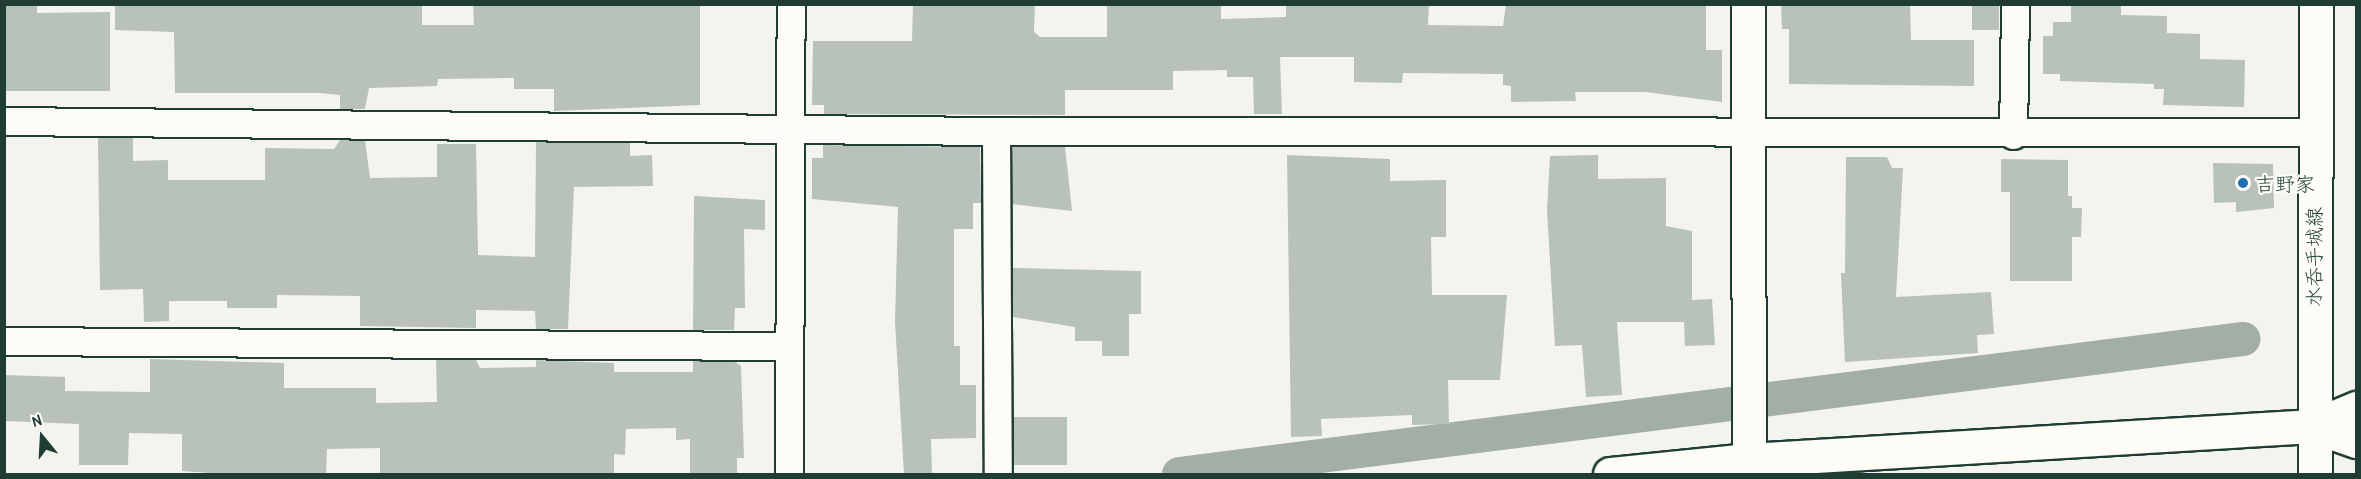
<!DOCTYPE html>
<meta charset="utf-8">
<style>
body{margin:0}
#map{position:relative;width:2361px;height:479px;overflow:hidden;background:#f4f4ef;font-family:"Patrick Hand","Klee One",sans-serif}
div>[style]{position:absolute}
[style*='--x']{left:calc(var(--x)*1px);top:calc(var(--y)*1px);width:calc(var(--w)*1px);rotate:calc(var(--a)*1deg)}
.canal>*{height:34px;margin:-17px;padding:0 17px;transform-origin:17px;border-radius:17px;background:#a3aea7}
.building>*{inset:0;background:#b9c1bb;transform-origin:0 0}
.roads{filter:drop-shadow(2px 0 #1f3d34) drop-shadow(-2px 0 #1f3d34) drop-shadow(0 2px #1f3d34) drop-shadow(0 -2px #1f3d34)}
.street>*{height:27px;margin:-13.5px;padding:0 13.5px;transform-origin:13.5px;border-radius:13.5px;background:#fdfcf7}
.secondary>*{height:33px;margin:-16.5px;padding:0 16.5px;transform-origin:16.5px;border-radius:16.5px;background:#fdfcf7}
.dots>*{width:16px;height:16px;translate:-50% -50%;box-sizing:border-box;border:3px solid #fdfcf7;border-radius:50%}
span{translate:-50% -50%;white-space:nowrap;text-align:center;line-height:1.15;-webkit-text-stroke:4.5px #fdfcf7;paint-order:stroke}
.poi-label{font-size:20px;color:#1f3d34}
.left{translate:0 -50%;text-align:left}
.street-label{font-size:20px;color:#1f3d34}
.frame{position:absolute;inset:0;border:6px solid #1f3d34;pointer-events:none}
.north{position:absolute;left:12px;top:407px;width:60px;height:60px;-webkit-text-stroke:4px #fdfcf7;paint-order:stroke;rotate:342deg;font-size:16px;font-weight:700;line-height:24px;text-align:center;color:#1f3d34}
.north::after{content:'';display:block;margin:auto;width:21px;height:27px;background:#1f3d34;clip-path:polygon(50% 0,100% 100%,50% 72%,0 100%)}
</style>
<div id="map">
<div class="canal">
<i style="--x:1179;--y:474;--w:1073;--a:-7.23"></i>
</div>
<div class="building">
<i style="clip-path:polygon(4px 4px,37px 4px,37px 13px,110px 12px,110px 91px,4px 91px)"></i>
<i style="clip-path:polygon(115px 4px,422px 4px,422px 25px,474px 25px,473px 4px,700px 4px,700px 105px,554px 111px,554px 89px,514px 89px,514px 78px,438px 79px,437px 86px,369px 88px,365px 109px,340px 109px,340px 95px,320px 93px,175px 93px,174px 32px,115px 30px)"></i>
<i style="clip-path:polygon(913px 4px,1035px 4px,1034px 32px,1040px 37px,1107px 37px,1107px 4px,1221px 4px,1221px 19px,1286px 17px,1286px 4px,1429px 4px,1428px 25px,1503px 26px,1506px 4px,1706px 4px,1706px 50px,1722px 50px,1722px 102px,1645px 92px,1575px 92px,1576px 101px,1511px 102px,1511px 86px,1503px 85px,1503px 74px,1403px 73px,1402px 83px,1354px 82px,1354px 57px,1280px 57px,1282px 114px,1254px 114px,1253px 77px,1227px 77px,1227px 70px,1173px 71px,1173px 90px,1065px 90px,1065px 115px,824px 114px,824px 105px,812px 105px,813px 41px,912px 41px)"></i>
<i style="clip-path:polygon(1781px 4px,1910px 4px,1911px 40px,1974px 40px,1974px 86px,1789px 84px,1789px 29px,1782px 29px)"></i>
<i style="left:1972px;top:4px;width:27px;height:26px"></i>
<i style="clip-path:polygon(2071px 4px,2121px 4px,2121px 15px,2167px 16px,2167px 33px,2200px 34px,2200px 59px,2245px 60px,2244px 107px,2163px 105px,2164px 89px,2154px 89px,2154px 84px,2060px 81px,2060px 74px,2043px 74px,2043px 36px,2053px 36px,2053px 22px,2071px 22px)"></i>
<i style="clip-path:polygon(98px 138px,133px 138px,133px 161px,168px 160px,168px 180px,265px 180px,265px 148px,334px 149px,340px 140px,365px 140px,370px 178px,437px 177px,437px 144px,476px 144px,478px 255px,535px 257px,536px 142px,630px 143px,630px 156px,652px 155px,653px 186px,574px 187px,568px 329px,536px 329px,535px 311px,476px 310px,476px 328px,360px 326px,360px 296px,277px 295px,277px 308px,227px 308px,227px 301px,169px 301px,169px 321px,144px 322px,143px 289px,100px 290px)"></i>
<i style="clip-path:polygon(823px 145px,980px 147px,981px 203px,973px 203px,973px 229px,954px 229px,954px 346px,960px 346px,960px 385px,976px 385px,976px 438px,931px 439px,932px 474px,904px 474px,895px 322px,898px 207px,812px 199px,812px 158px,823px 158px)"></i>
<i style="clip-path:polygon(1012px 147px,1065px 147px,1072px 211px,1012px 204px)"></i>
<i style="clip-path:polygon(1287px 155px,1390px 159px,1390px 181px,1446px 180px,1446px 237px,1431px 237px,1432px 295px,1507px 295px,1500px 380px,1448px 380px,1449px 424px,1412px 425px,1412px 415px,1321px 419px,1322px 436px,1291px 437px)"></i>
<i style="clip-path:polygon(1598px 155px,1598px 179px,1666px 178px,1666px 226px,1692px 231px,1692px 300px,1712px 299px,1715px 345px,1685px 346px,1684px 322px,1617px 322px,1622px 395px,1586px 397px,1582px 345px,1555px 346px,1547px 210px,1550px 156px)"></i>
<i style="clip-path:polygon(1846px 157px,1887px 157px,1892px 168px,1903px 168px,1896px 297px,1991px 292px,1994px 334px,1977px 335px,1978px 353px,1845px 362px,1841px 273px,1845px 273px)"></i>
<i style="clip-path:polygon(2001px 159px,2068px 160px,2068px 196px,2072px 196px,2072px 208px,2082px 208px,2081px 237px,2072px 237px,2072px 281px,2010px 281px,2010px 192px,2001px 192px)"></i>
<i style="clip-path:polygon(2213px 163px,2273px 164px,2274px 208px,2236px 212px,2236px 202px,2214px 203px)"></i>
<i style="clip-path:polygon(694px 196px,765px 200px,765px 230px,744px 229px,745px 308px,735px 308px,734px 330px,693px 330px)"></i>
<i style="clip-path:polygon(1013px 268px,1141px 271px,1141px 314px,1129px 314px,1129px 356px,1102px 356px,1102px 341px,1075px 341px,1075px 327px,1013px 317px)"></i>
<i style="clip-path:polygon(150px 359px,284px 363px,284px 388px,376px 388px,376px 403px,437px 402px,436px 360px,476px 360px,480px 368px,536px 367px,536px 360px,614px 363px,614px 372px,693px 372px,693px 361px,734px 361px,741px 366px,744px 458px,737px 458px,737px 474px,690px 474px,690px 439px,676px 440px,676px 428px,626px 429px,625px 455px,614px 454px,614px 474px,380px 474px,380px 448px,327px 449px,326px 474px,225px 474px,182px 471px,182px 434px,129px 433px,128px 465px,79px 465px,79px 424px,4px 421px,4px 375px,65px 377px,65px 391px,150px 392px)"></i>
<i style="left:1067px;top:417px;width:48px;height:54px;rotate:90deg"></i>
</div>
<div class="roads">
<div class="street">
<i style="--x:4;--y:121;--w:992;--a:0.58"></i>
<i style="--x:996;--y:131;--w:1317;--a:0.04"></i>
<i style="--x:996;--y:131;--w:343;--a:89.7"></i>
<i style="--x:2013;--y:135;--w:131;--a:-89.1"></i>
<i style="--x:4;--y:341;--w:783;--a:0.37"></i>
<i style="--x:789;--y:474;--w:470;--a:-89.8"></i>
</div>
<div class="secondary">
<i style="--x:1748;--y:4;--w:456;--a:89.9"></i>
<i style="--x:2313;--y:426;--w:47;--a:-22.7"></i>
<i style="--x:1610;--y:474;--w:140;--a:-5.8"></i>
<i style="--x:1749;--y:460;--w:565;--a:-3.45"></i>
<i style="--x:2313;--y:426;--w:46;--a:19.2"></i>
<i style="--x:2315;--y:474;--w:470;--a:-89.9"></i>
</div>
</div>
<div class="dots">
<i style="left:2243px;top:183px;background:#1f6fb2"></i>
</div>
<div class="poi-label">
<span class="left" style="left:2255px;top:183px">吉野家</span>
</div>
<div class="street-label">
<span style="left:2313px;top:257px;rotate:-90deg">水呑手城線</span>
</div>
<div class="frame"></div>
<div class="north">N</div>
</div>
